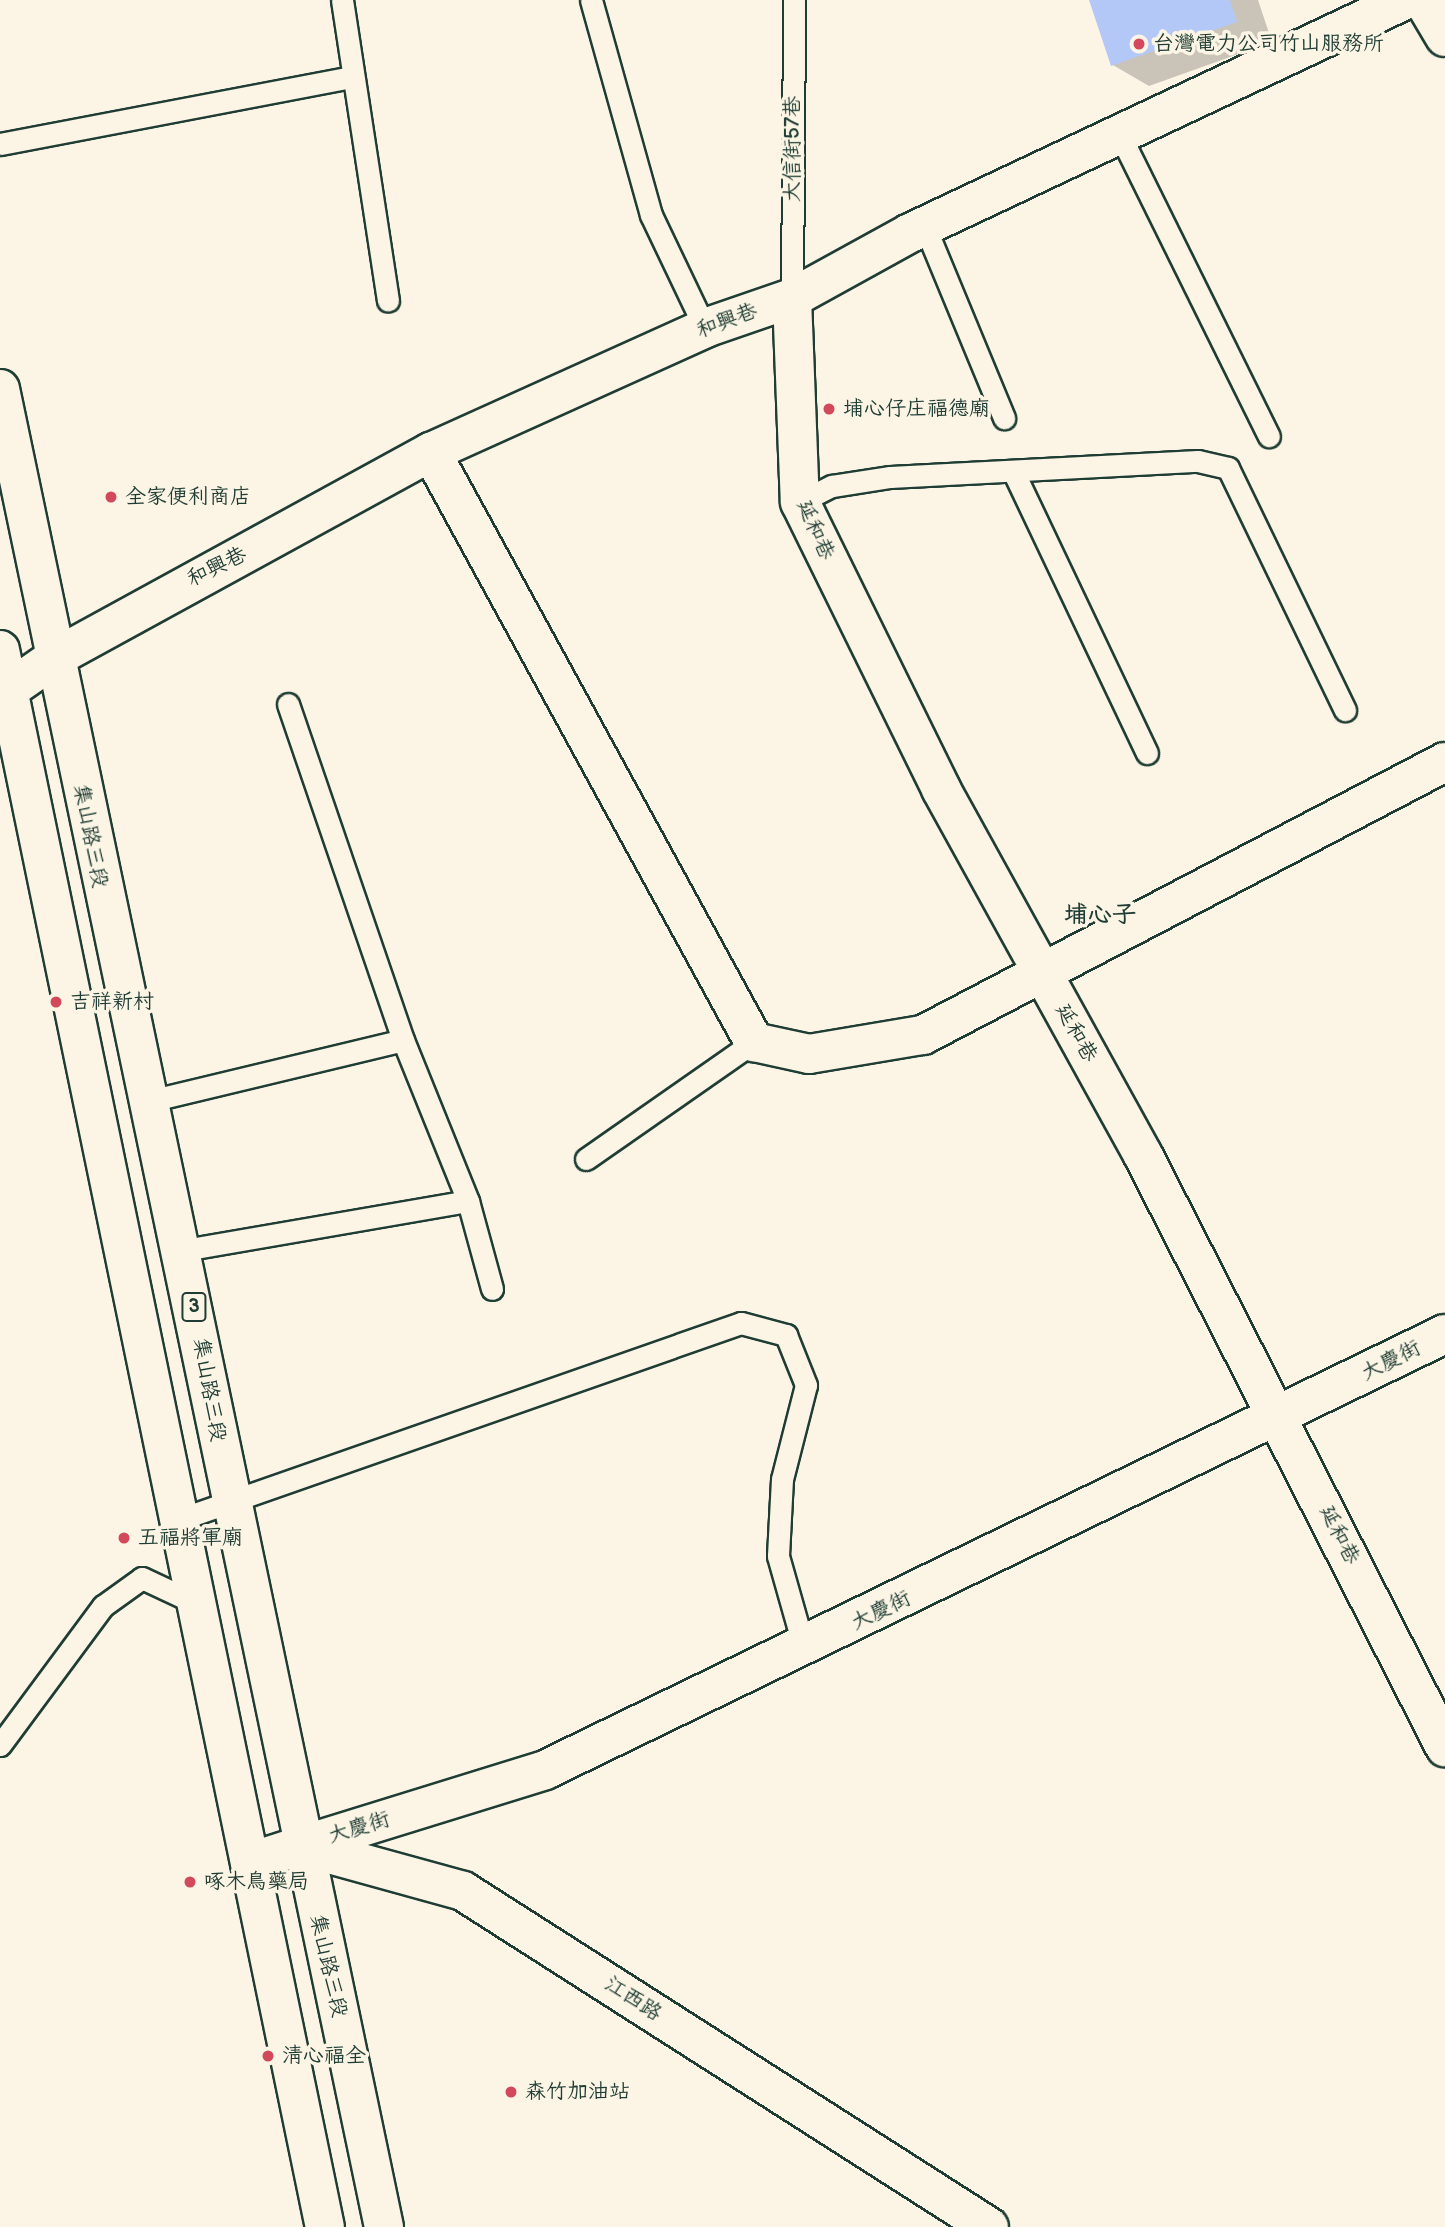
<!DOCTYPE html>
<meta charset="utf-8">
<style>
body{margin:0}
#map{position:relative;width:1445px;height:2227px;overflow:hidden;background:#fcf5e5;font-family:"Balsamiq Sans","LXGW WenKai TC",sans-serif}
div>[style]{position:absolute}
[style*='--x']{left:calc(var(--x)*1px);top:calc(var(--y)*1px);width:calc(var(--w)*1px);rotate:calc(var(--a)*1deg)}
.shadow>*{inset:0;background:#0003}
.building>*{inset:0;background:#b4c8f7}
.roads{filter:drop-shadow(2px 0 #1f3d34) drop-shadow(-2px 0 #1f3d34) drop-shadow(0 2px #1f3d34) drop-shadow(0 -2px #1f3d34)}
.service>*{height:21px;margin:-10.5px;padding:0 10.5px;transform-origin:10.5px;border-radius:10.5px;background:#fcf5e5}
.minor>*{height:38px;margin:-19px;padding:0 19px;transform-origin:19px;border-radius:19px;background:#fcf5e5}
.tertiary>*{height:38px;margin:-19px;padding:0 19px;transform-origin:19px;border-radius:19px;background:#fcf5e5}
.primary>*{height:38px;margin:-19px;padding:0 19px;transform-origin:19px;border-radius:19px;background:#fcf5e5}
.dots>*{width:19px;height:19px;translate:-50% -50%;box-sizing:border-box;border:4px solid #fcf5e5;border-radius:50%}
span{translate:-50% -50%;white-space:nowrap;text-align:center;line-height:1.15;-webkit-text-stroke:7px #fcf5e5;paint-order:stroke}
.shield-label span{padding:2px 5px;background:#fcf5e5;border:2px solid;border-radius:5px;-webkit-text-stroke-width:0}
.shield-label{font-size:19px;color:#1f3d34;font-weight:700}
.poi-label{font-size:21px;color:#1f3d34}
.left{translate:0 -50%;text-align:left}
.street-label{font-size:21px;color:#1f3d34}
.quarter-label{font-size:24px;color:#1f3d34;font-weight:700}
</style>
<div id="map">
<div class="shadow">
<i style="clip-path:polygon(1090px 0,1258px 0,1272px 42px,1149px 86px,1113px 65px)"></i>
</div>
<div class="building">
<i style="clip-path:polygon(1089px 0,1230px 0,1237px 22px,1111px 66px)"></i>
</div>
<div class="roads">
<div class="service">
<i style="--x:342;--y:0;--w:304;--a:81.3"></i>
<i style="--x:591;--y:0;--w:223;--a:74.4"></i>
<i style="--x:651;--y:215;--w:125;--a:64.5"></i>
<i style="--x:1120;--y:135;--w:336;--a:63.7"></i>
<i style="--x:0;--y:144;--w:358;--a:-10.8"></i>
<i style="--x:925;--y:227;--w:207;--a:67.5"></i>
<i style="--x:792;--y:298;--w:298;--a:-89.6"></i>
<i style="--x:1014;--y:473;--w:310;--a:64.6"></i>
<i style="--x:800;--y:502;--w:36;--a:-27"></i>
<i style="--x:832;--y:486;--w:59;--a:-8.8"></i>
<i style="--x:890;--y:477;--w:308;--a:-3"></i>
<i style="--x:1198;--y:461;--w:31;--a:13"></i>
<i style="--x:1228;--y:468;--w:269;--a:64.2"></i>
<i style="--x:403;--y:1040;--w:174;--a:68"></i>
<i style="--x:145;--y:1102;--w:265;--a:-13.5"></i>
<i style="--x:403;--y:1040;--w:355;--a:-108.9"></i>
<i style="--x:586;--y:1159;--w:205;--a:-34.9"></i>
<i style="--x:184;--y:1250;--w:288;--a:-9.8"></i>
<i style="--x:468;--y:1201;--w:91;--a:74.7"></i>
<i style="--x:178;--y:1520;--w:596;--a:-19.29"></i>
<i style="--x:741;--y:1323;--w:47;--a:14.9"></i>
<i style="--x:786;--y:1335;--w:54;--a:68.2"></i>
<i style="--x:806;--y:1385;--w:97;--a:104.3"></i>
<i style="--x:782;--y:1479;--w:77;--a:93"></i>
<i style="--x:778;--y:1556;--w:96;--a:74.2"></i>
<i style="--x:0;--y:1745;--w:173;--a:-53.5"></i>
<i style="--x:103;--y:1606;--w:48;--a:-35.7"></i>
<i style="--x:142;--y:1578;--w:56;--a:25.2"></i>
</div>
<div class="minor">
<i style="--x:1423;--y:0;--w:43;--a:59.3"></i>
<i style="--x:792;--y:298;--w:204;--a:87.8"></i>
<i style="--x:800;--y:502;--w:320;--a:63.8"></i>
<i style="--x:941;--y:789;--w:418;--a:61.1"></i>
<i style="--x:1143;--y:1155;--w:665;--a:62.97"></i>
<i style="--x:431;--y:452;--w:673;--a:61.3"></i>
<i style="--x:754;--y:1042;--w:56;--a:12.3"></i>
<i style="--x:809;--y:1054;--w:116;--a:-9.5"></i>
<i style="--x:923;--y:1035;--w:589;--a:-27.61"></i>
<i style="--x:56;--y:657;--w:427;--a:-28.7"></i>
<i style="--x:431;--y:452;--w:301;--a:-24.3"></i>
<i style="--x:705;--y:328;--w:92;--a:-19"></i>
<i style="--x:792;--y:298;--w:135;--a:-28.8"></i>
<i style="--x:910;--y:233;--w:547;--a:-25.21"></i>
<i style="--x:300;--y:1846;--w:257;--a:-17.2"></i>
<i style="--x:545;--y:1770;--w:1000;--a:-25.85"></i>
<i style="--x:250;--y:1862;--w:52;--a:-17.7"></i>
<i style="--x:300;--y:1846;--w:169;--a:15.4"></i>
<i style="--x:463;--y:1891;--w:624;--a:32.57"></i>
</div>
<div class="tertiary">
<i style="--x:0;--y:696;--w:68;--a:-34.9"></i>
</div>
<div class="primary">
<i style="--x:0;--y:389;--w:1878;--a:78.2"></i>
<i style="--x:0;--y:650;--w:1610;--a:78.36"></i>
</div>
</div>
<div class="dots">
<i style="left:1139px;top:44px;background:#d1495b"></i>
<i style="left:829px;top:409px;background:#d1495b"></i>
<i style="left:111px;top:497px;background:#d1495b"></i>
<i style="left:56px;top:1002px;background:#d1495b"></i>
<i style="left:124px;top:1538px;background:#d1495b"></i>
<i style="left:190px;top:1882px;background:#d1495b"></i>
<i style="left:268px;top:2056px;background:#d1495b"></i>
<i style="left:511px;top:2092px;background:#d1495b"></i>
</div>
<div class="shield-label">
<span style="left:194px;top:1307px">3</span>
</div>
<div class="poi-label">
<span class="left" style="left:1153px;top:44px">台灣電力公司竹山服務所</span>
<span class="left" style="left:843px;top:409px">埔心仔庄福德廟</span>
<span class="left" style="left:125px;top:497px">全家便利商店</span>
<span class="left" style="left:70px;top:1002px">吉祥新村</span>
<span class="left" style="left:138px;top:1538px">五福將軍廟</span>
<span class="left" style="left:204px;top:1882px">啄木鳥藥局</span>
<span class="left" style="left:282px;top:2056px">清心福全</span>
<span class="left" style="left:525px;top:2092px">森竹加油站</span>
</div>
<div class="street-label">
<span style="left:793px;top:149px;rotate:-90deg">大信街57巷</span>
<span style="left:727px;top:321px;rotate:-20deg">和興巷</span>
<span style="left:815px;top:530px;rotate:66deg">延和巷</span>
<span style="left:217px;top:567px;rotate:-26deg">和興巷</span>
<span style="left:90px;top:836px;rotate:79deg">集山路三段</span>
<span style="left:1076px;top:1033px;rotate:61deg">延和巷</span>
<span style="left:1391px;top:1361px;rotate:-27deg">大慶街</span>
<span style="left:209px;top:1390px;rotate:80deg">集山路三段</span>
<span style="left:1339px;top:1535px;rotate:63deg">延和巷</span>
<span style="left:881px;top:1611px;rotate:-26deg">大慶街</span>
<span style="left:359px;top:1828px;rotate:-17deg">大慶街</span>
<span style="left:328px;top:1966px;rotate:77deg">集山路三段</span>
<span style="left:633px;top:1999px;rotate:33deg">江西路</span>
</div>
<div class="quarter-label">
<span style="left:1100px;top:915px">埔心子</span>
</div>
</div>
